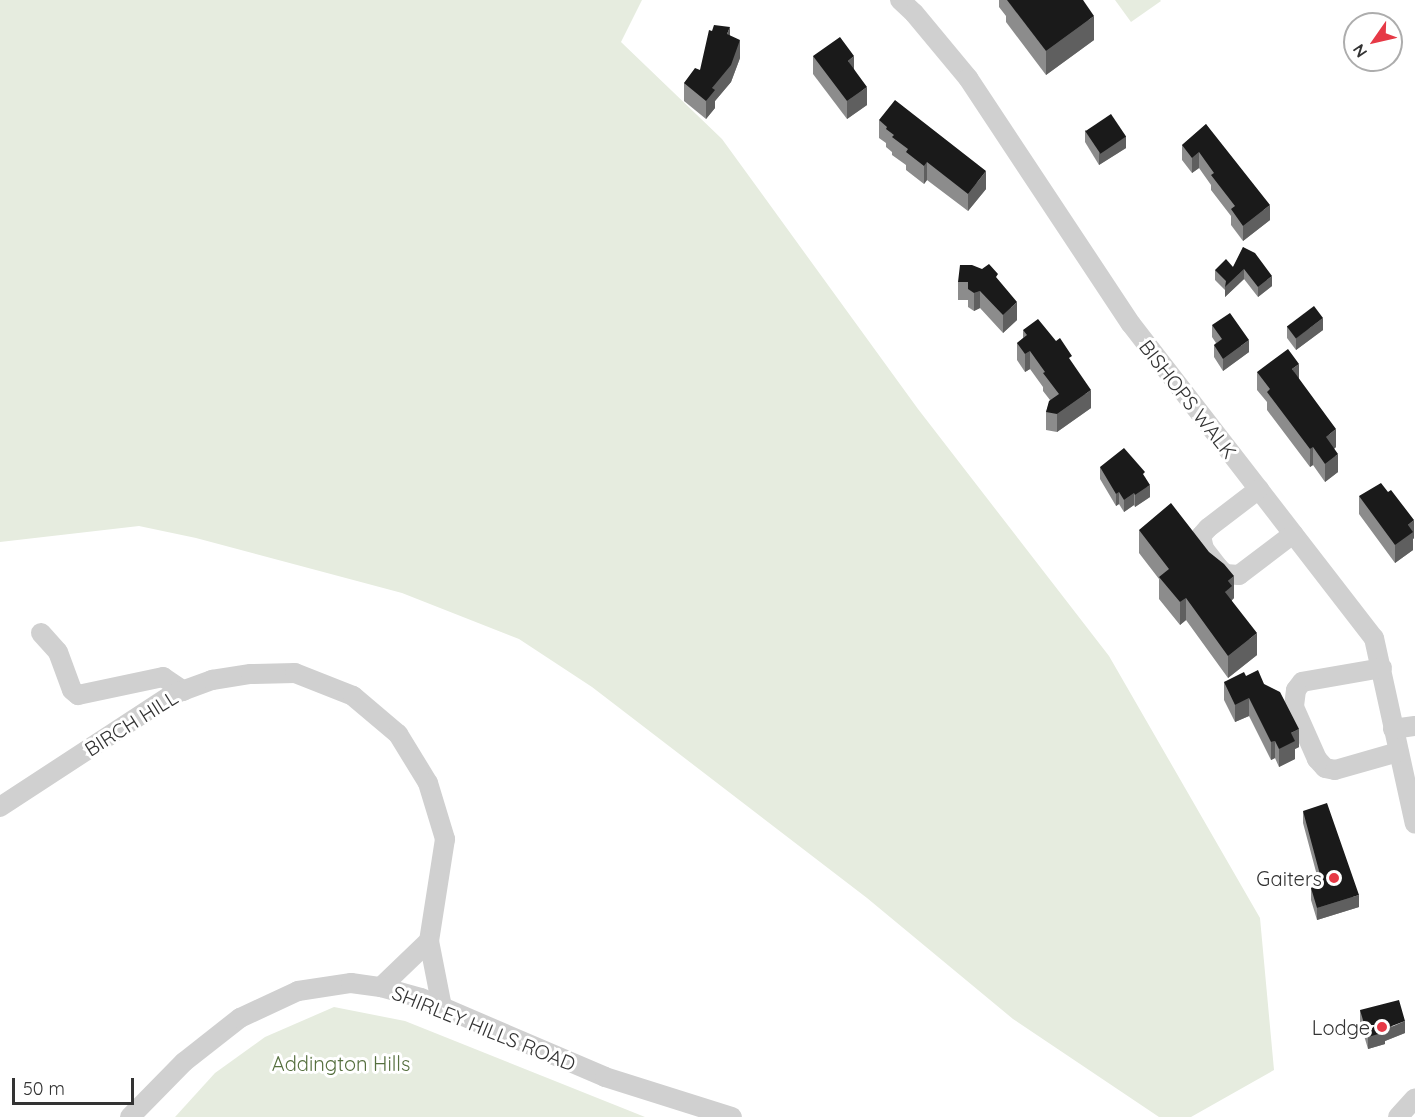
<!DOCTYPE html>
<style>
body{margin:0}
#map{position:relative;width:1415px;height:1117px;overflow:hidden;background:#fff;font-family:Quicksand,sans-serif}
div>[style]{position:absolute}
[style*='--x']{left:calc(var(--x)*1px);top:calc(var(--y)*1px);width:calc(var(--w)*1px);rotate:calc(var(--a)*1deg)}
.green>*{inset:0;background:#e6ecdf}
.minor>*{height:20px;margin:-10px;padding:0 10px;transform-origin:10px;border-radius:10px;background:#d0d0d0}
.wall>*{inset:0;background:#8c8c8c}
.shaded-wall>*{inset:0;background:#5f5f5f}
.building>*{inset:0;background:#1a1a1a;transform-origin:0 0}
.dots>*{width:16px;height:16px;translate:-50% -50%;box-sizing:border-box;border:3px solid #fff;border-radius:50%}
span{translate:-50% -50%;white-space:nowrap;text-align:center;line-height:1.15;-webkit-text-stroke:6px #fff;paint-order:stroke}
.street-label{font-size:20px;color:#333}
.poi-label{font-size:20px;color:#333}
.right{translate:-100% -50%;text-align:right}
.park-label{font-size:20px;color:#56703f}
.north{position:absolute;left:1343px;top:12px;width:60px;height:60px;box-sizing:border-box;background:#fff;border:2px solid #adadad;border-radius:50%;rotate:236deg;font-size:16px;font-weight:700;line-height:24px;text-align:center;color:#333}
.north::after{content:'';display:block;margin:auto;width:21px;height:27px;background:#e63946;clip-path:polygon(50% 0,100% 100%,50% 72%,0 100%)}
.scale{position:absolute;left:12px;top:1078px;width:122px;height:27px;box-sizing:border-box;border:3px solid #333;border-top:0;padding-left:8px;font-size:18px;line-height:21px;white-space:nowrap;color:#333;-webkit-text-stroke:4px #fff;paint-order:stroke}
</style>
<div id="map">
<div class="green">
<i style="clip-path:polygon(0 0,642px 0,621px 42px,722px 139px,918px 409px,1109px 656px,1260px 918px,1274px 1070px,1191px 1117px,1159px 1117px,1013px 1019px,867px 898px,592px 687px,519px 639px,402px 593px,196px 538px,139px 526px,0 542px)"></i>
<i style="clip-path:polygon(1115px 0,1160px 0,1161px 1px,1131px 22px)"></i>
<i style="clip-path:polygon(334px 1007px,405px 1021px,645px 1117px,175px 1117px,215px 1073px,265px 1037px)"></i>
</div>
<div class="minor">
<i style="--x:900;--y:0;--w:19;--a:43"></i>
<i style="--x:914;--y:13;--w:85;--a:50.3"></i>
<i style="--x:968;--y:78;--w:295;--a:56.5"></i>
<i style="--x:1131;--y:324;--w:397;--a:52.3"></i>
<i style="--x:1374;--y:638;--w:190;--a:77.6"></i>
<i style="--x:1259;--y:489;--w:64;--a:142.6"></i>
<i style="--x:1208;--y:528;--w:11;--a:131"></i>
<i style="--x:1201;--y:536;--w:13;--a:77"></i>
<i style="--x:1204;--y:549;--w:23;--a:52"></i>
<i style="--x:1218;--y:567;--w:10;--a:45"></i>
<i style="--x:1225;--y:574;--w:14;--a:4"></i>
<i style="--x:1239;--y:575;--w:68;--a:-37.2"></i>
<i style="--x:41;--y:633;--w:25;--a:48"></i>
<i style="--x:58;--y:652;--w:40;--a:69.8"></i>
<i style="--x:72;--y:690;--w:8;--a:40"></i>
<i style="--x:78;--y:695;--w:87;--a:-12"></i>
<i style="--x:163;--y:677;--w:25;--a:34"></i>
<i style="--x:1382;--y:668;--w:81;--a:170.1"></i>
<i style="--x:1302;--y:682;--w:10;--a:127"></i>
<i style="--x:1296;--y:690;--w:17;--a:97"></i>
<i style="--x:1294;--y:707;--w:57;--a:66.1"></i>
<i style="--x:1317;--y:759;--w:12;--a:48"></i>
<i style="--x:1325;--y:768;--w:10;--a:11"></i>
<i style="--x:1335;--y:770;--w:66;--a:-15.9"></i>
<i style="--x:1393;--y:729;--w:22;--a:-8"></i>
<i style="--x:0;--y:807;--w:204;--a:-33.2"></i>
<i style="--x:171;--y:695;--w:44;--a:-20.1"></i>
<i style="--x:212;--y:680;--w:39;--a:-9"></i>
<i style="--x:251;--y:674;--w:44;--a:-1.3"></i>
<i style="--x:295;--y:673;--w:62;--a:21.6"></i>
<i style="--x:353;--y:696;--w:59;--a:40.2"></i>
<i style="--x:398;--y:734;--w:57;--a:58.5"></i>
<i style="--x:428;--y:783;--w:59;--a:73.1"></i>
<i style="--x:445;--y:839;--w:103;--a:98.9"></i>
<i style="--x:429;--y:941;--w:67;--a:78.9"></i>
<i style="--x:381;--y:987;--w:66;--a:-43.8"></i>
<i style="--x:130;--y:1117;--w:77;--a:-45.5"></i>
<i style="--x:184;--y:1062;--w:71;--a:-38.2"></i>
<i style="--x:240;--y:1018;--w:64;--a:-25"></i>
<i style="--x:298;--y:991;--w:54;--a:-8.6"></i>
<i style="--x:351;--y:983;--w:30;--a:8"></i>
<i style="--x:381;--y:987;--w:41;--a:15.4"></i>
<i style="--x:421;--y:998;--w:200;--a:23.2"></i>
<i style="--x:605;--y:1077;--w:133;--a:17.5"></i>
<i style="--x:1398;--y:1117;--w:25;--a:-48"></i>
</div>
<div class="wall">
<i style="clip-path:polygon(999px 0,1083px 0,1094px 40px,1046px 75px,1006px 22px,1006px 16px,999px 7px)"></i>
<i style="clip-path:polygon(730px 36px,740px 58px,731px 82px,715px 101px,715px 108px,706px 119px,684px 101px,684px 83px,700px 70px)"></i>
<i style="clip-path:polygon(813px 56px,854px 69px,867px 105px,847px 119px,813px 74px)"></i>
<i style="clip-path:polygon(879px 120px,986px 189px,968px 211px,927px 180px,924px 184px,906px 170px,906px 165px,892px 155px,892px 152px,886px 147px,886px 143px,879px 138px)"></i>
<i style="clip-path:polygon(1206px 124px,1270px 220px,1243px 241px,1231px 225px,1231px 216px,1211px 190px,1211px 185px,1199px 168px,1192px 173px,1182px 160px,1182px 145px)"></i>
<i style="clip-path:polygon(1085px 130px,1126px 148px,1099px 165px,1085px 142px)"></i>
<i style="clip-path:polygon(1243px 247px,1272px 286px,1258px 297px,1244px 279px,1225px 297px,1225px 290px,1215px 280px,1215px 270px,1233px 267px)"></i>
<i style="clip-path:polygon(998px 280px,1017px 320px,1003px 333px,980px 308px,974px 311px,968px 307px,968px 300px,958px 300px,958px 282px)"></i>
<i style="clip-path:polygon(1212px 325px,1249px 352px,1223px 371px,1214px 357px,1214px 345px,1216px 343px,1212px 337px)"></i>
<i style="clip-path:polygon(1287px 326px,1323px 330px,1296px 350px,1287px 338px)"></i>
<i style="clip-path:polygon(1023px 330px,1072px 363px,1091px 408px,1057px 432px,1046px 430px,1046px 412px,1050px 400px,1043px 391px,1043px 387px,1030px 369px,1025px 372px,1017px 360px,1017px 343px,1023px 338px)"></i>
<i style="clip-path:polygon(1257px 372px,1299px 379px,1336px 447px,1334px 449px,1338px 472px,1325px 482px,1313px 465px,1310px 467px,1267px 410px,1267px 402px,1257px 390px)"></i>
<i style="clip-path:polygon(1100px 467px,1145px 477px,1150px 497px,1135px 507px,1134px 505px,1124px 512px,1119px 504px,1116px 506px,1100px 479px)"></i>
<i style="clip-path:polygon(1359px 496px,1414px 538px,1413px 539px,1413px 550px,1395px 563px,1359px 514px)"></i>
<i style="clip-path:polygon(1139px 530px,1234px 598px,1232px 600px,1232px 602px,1257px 655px,1228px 678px,1186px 620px,1180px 625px,1159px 599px,1159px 579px,1139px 553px)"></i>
<i style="clip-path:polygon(1246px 676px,1264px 684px,1299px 747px,1295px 749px,1295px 759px,1279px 767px,1275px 758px,1271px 760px,1249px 716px,1235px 722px,1224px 700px,1224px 682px)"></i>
<i style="clip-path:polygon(1303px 811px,1359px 907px,1317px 920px,1311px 900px,1311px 888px,1319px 883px,1303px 823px)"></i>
<i style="clip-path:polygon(1360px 1010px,1405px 1033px,1385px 1041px,1385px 1044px,1368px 1049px,1360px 1022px)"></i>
</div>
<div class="shaded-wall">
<i style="clip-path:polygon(1094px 16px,1094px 40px,1046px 75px,1046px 51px)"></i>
<i style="clip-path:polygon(730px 27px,730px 45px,727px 34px)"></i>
<i style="clip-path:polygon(740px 40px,740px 58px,731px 82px,715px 101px,715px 108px,706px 119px,706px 101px,712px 88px)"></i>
<i style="clip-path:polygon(854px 56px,854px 74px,848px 61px)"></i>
<i style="clip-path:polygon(867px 87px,867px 105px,847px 119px,847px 101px)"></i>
<i style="clip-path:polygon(1126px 136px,1126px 148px,1099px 165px,1099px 153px)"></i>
<i style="clip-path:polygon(1199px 152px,1199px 168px,1192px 173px,1192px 158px)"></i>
<i style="clip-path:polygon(927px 162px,927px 180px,924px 184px,924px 166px)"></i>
<i style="clip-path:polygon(986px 171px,986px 189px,968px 211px,968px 194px)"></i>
<i style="clip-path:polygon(1270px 205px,1270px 220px,1243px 241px,1243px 226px)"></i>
<i style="clip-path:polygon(1244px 269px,1244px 279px,1225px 297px,1225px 287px)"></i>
<i style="clip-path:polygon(1272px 276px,1272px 286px,1258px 297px,1258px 287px)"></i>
<i style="clip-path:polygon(980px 291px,980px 308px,974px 311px,974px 293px)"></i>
<i style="clip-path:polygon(1017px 302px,1017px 320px,1003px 333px,1003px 315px)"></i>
<i style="clip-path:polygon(1323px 318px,1323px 330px,1296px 350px,1296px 338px)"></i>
<i style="clip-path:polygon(1249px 340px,1249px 352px,1223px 371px,1223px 359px)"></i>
<i style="clip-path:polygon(1030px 351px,1030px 369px,1025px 372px,1025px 354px)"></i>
<i style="clip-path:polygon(1299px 364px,1299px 382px,1292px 369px)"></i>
<i style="clip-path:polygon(1091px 390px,1091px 408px,1057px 432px,1057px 414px)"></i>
<i style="clip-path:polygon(1336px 429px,1336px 447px,1326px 455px,1326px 437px)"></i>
<i style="clip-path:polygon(1313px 447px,1313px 465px,1310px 467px,1310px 449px)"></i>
<i style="clip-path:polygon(1338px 454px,1338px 472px,1325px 482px,1325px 464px)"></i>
<i style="clip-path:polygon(1150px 485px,1150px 497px,1135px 507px,1135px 495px)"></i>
<i style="clip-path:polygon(1119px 492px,1119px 504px,1116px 506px,1116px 494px)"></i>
<i style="clip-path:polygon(1134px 493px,1134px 505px,1124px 512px,1124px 500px)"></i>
<i style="clip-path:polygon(1414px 520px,1414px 538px,1413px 539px,1413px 550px,1395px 563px,1395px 545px,1408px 525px)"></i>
<i style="clip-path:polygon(1234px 576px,1234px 598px,1232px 600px,1232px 609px,1225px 592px,1228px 581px)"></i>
<i style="clip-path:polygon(1186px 598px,1186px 620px,1180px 625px,1180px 602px)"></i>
<i style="clip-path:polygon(1257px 633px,1257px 655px,1228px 678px,1228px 656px)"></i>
<i style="clip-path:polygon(1249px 698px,1249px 716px,1235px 722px,1235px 705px)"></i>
<i style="clip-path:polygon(1299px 729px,1299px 747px,1295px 749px,1295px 759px,1279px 767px,1279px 749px,1291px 733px)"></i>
<i style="clip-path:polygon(1275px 741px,1275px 758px,1271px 760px,1271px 742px)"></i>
<i style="clip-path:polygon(1359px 895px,1359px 907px,1317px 920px,1317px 908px)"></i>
<i style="clip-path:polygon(1405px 1021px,1405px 1033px,1385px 1041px,1385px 1044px,1368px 1049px,1368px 1037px)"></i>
</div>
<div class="building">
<i style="clip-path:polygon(1007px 0,1083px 0,1094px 16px,1046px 51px)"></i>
<i style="clip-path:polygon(714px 25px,730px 27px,727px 34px,740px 40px,731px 65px,712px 88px,715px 90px,706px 101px,684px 83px,695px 68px,700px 70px,709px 30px,712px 31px)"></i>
<i style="clip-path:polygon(840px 37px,854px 56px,848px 61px,867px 87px,847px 101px,813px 56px)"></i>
<i style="clip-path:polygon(895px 100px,986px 171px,968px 194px,927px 162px,924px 166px,906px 152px,908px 149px,892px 137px,894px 135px,886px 129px,887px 127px,879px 120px)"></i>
<i style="left:1111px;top:114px;width:27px;height:31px;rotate:56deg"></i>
<i style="clip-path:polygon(1206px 124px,1270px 205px,1243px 226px,1231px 209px,1235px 206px,1211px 175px,1214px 173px,1199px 152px,1192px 158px,1182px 145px)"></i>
<i style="clip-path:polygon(1243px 247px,1255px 253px,1272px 276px,1258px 287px,1244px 269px,1225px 287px,1226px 281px,1215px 270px,1226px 259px,1233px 267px)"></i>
<i style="clip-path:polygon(989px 264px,998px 274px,996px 277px,1017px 302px,1003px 315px,980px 291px,974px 293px,968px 289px,968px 282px,958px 282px,960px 265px,972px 265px,982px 269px)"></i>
<i style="left:1314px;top:306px;width:15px;height:34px;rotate:53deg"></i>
<i style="clip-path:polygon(1230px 313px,1249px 340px,1223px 359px,1214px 345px,1222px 339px,1212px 325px)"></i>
<i style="clip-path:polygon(1038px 319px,1056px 341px,1060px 338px,1072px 356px,1069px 358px,1091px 390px,1057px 414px,1046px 412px,1049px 401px,1059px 394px,1043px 373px,1045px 372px,1030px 351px,1025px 354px,1017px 343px,1027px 335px,1023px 330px)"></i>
<i style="clip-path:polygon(1288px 349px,1299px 364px,1292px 369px,1336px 429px,1326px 437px,1338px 454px,1325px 464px,1313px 447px,1310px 449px,1267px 392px,1270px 389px,1257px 372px)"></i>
<i style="clip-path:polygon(1124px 448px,1145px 472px,1143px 474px,1150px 485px,1135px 495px,1134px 493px,1124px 500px,1119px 492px,1116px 494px,1100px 467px)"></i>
<i style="clip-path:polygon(1381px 483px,1388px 492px,1391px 490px,1414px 520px,1408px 525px,1413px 532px,1395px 545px,1359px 496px)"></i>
<i style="clip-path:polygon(1171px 503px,1209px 552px,1224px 564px,1234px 576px,1228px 581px,1232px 586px,1225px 592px,1257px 633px,1228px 656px,1186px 598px,1180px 602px,1159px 577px,1169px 569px,1139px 530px)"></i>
<i style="clip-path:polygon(1258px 670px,1264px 684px,1280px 692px,1299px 729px,1291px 733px,1295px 741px,1279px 749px,1275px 741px,1271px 742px,1249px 698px,1235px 705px,1224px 682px,1244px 672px,1246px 676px)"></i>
<i style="clip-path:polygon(1327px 803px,1359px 895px,1317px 908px,1311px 888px,1322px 882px,1303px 811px)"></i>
<i style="clip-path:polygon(1399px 1000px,1405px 1021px,1384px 1029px,1385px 1032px,1368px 1037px,1360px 1010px)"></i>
</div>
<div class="dots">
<i style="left:1334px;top:878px;background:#e63946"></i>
<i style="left:1382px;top:1027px;background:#e63946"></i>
</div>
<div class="street-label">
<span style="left:1188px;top:399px;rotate:52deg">BISHOPS WALK</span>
<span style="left:131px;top:723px;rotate:-32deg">BIRCH HILL</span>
<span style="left:484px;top:1028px;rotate:22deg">SHIRLEY HILLS ROAD</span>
</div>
<div class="poi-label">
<span class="right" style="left:1322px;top:878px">Gaiters</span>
<span class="right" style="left:1370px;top:1027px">Lodge</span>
</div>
<div class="park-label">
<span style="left:341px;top:1063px">Addington Hills</span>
</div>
<div class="north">N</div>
<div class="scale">50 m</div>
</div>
